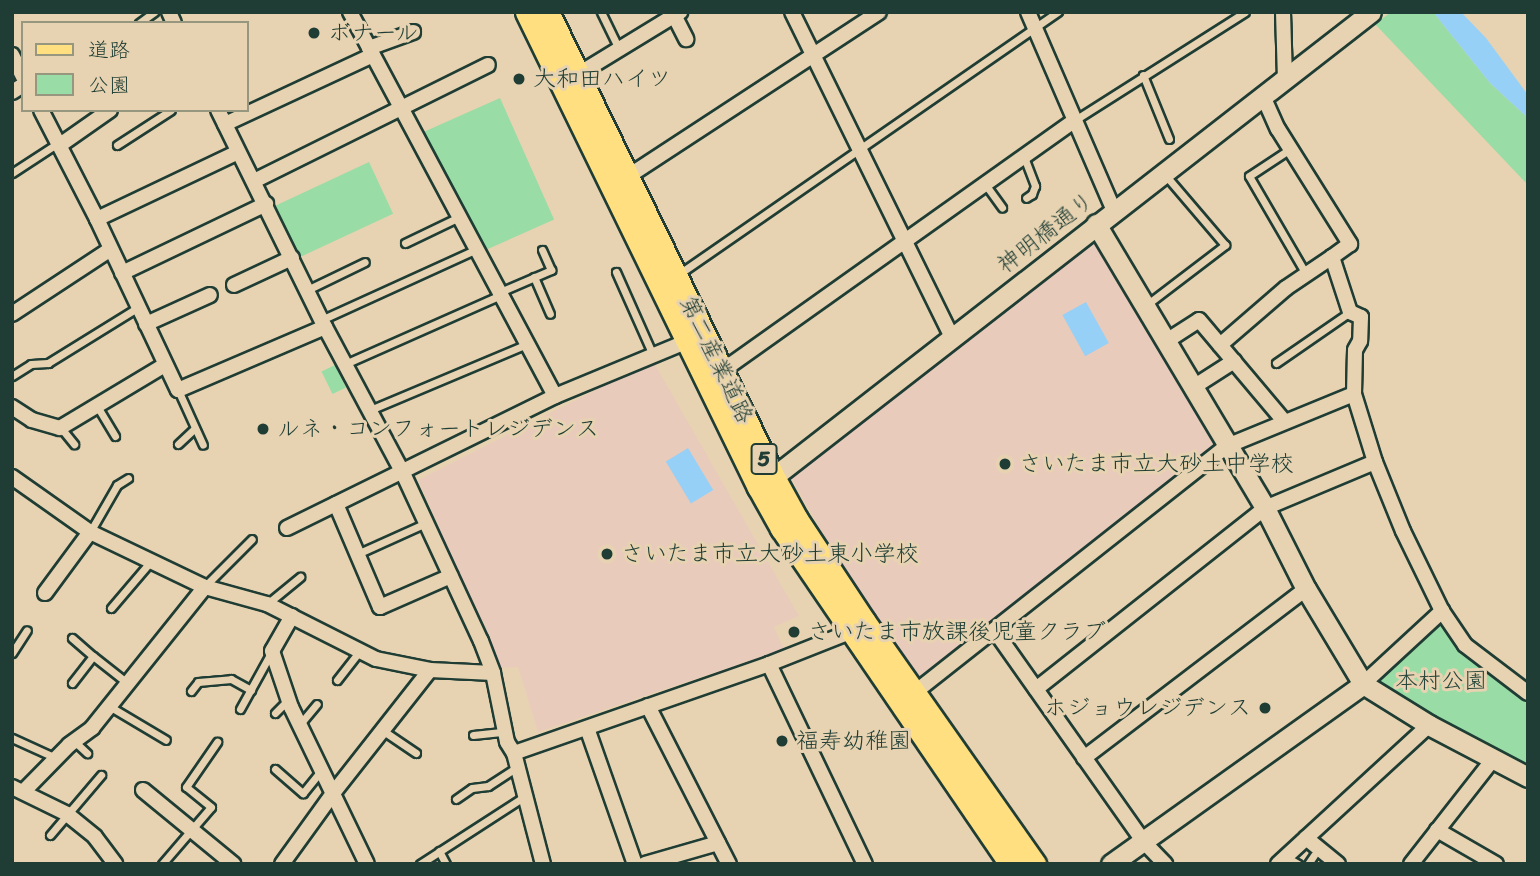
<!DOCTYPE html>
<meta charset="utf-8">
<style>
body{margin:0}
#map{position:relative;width:1540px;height:876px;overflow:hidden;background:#e7d3b1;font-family:Sriracha,"Klee One",sans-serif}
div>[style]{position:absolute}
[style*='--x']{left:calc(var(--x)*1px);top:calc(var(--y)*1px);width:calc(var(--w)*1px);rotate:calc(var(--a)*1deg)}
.built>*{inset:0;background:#e9cbbb}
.green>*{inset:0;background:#9adca6;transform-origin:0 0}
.water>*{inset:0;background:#97d0f7;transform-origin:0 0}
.roads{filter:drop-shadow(2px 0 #1f3d34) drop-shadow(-2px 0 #1f3d34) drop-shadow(0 2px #1f3d34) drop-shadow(0 -2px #1f3d34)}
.lane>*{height:7px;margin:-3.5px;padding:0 3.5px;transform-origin:3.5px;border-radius:3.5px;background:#e7d3b1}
.street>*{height:14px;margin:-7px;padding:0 7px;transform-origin:7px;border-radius:7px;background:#e7d3b1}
.secondary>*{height:19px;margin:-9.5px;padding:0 9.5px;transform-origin:9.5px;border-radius:9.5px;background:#e7d3b1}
.primary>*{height:23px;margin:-11.5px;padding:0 11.5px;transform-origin:11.5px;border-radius:11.5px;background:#ffdf80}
.dots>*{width:19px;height:19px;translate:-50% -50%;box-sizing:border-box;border:4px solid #e7d3b1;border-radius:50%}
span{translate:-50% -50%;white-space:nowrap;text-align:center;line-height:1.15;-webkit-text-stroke:6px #e7d3b1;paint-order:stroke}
.shield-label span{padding:2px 5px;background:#e7d3b1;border:2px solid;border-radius:5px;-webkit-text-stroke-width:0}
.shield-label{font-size:21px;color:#1f3d34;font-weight:700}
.poi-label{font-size:23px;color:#1f3d34}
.left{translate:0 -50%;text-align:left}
.right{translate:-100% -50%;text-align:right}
.street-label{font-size:23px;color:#1f3d34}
.park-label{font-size:23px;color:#25453a}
.frame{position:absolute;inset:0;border:14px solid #1f3d34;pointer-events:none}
.legend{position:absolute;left:21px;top:21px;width:228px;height:91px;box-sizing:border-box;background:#e7d3b1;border:2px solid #97977f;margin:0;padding:9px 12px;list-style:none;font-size:21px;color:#1f3d34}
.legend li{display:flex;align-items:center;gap:14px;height:35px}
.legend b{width:35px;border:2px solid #97977f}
</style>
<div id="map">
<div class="built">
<i style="clip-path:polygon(1094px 242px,1219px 449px,922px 679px,848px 577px,791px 478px)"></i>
<i style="clip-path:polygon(653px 361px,799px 616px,774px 627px,784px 649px,538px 732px,518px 667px,501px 668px,418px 480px)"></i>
</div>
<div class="green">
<i style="clip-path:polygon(1391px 12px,1433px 12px,1490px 83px,1528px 118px,1528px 185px,1375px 24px)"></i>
<i style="left:500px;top:98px;width:133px;height:88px;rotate:66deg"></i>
<i style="left:369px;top:162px;width:57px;height:107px;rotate:65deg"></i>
<i style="left:335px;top:365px;width:25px;height:15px;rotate:64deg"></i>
<i style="clip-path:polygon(1441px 623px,1462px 651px,1528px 704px,1528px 771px,1372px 684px)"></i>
</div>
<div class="water">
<i style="clip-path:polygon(1433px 12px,1461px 12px,1486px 38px,1528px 95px,1528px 118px,1490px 83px)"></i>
<i style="left:1086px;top:302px;width:47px;height:27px;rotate:61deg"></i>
<i style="left:688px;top:448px;width:49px;height:26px;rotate:59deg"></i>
</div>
<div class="roads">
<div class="lane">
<i style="--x:601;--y:12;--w:41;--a:64.1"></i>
<i style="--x:139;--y:23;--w:19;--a:-36"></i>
<i style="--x:1143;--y:75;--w:69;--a:67.9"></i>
<i style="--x:1075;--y:120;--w:201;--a:-32.4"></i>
<i style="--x:117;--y:145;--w:64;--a:-32.9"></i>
<i style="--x:1290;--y:149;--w:49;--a:146.6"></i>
<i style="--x:1249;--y:176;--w:113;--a:59.8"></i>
<i style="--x:1024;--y:157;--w:31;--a:69"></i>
<i style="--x:1035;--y:186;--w:9;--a:111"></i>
<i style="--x:1032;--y:194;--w:7;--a:146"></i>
<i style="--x:12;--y:173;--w:51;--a:-33.1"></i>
<i style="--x:55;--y:145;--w:4;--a:0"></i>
<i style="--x:985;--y:184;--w:29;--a:54"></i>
<i style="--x:405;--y:243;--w:60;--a:-25.7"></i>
<i style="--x:616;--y:272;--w:91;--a:66"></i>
<i style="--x:679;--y:274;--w:461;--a:-34.7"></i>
<i style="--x:534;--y:277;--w:40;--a:66.6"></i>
<i style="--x:307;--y:290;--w:64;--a:-25.8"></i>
<i style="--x:500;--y:292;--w:56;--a:-23.3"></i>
<i style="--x:551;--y:270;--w:22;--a:-114"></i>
<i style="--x:1145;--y:306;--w:101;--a:-37.3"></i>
<i style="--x:1225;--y:245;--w:91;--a:-130.5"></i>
<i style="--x:321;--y:320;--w:171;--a:-24.5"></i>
<i style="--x:1276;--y:363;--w:90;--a:-34.6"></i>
<i style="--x:345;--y:364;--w:171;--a:-23.9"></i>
<i style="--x:12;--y:376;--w:22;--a:-32"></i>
<i style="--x:31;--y:364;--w:17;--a:-3"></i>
<i style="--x:48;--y:363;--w:105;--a:-31.7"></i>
<i style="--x:178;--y:390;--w:60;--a:65.6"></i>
<i style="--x:97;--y:406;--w:35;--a:59"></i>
<i style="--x:370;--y:410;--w:170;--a:-22.8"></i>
<i style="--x:61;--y:428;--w:21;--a:51"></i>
<i style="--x:178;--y:444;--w:23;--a:-43"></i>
<i style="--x:90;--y:532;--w:54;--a:-60.1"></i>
<i style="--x:117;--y:485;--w:13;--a:-32"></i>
<i style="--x:357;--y:554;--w:76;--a:-24.2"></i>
<i style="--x:205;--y:586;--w:66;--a:-45"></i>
<i style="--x:267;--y:604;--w:43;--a:-39.3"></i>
<i style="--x:111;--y:608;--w:63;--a:-49.5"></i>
<i style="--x:72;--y:638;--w:28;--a:41"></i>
<i style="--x:12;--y:653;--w:27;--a:-57"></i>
<i style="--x:337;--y:680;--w:37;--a:-52"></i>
<i style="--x:72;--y:683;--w:34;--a:-52"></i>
<i style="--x:93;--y:656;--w:42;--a:38.2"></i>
<i style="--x:191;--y:691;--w:11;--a:-52"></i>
<i style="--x:198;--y:682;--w:33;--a:-5"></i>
<i style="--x:231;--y:679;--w:23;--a:29"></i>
<i style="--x:109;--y:706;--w:66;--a:30.8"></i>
<i style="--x:240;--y:709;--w:66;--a:-61.1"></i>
<i style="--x:275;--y:713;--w:18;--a:-45"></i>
<i style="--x:300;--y:724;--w:26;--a:-50"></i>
<i style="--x:382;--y:730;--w:41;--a:34.1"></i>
<i style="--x:473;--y:735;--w:31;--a:-6"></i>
<i style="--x:12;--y:738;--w:48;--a:24.4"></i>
<i style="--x:74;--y:741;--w:18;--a:43"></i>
<i style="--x:275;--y:769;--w:37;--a:41"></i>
<i style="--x:303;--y:793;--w:28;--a:-51"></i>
<i style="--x:456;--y:799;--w:19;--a:-35"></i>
<i style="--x:472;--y:788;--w:16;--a:-7"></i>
<i style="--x:488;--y:786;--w:35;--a:-33"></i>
<i style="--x:50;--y:835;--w:79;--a:-49.6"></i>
<i style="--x:439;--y:851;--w:15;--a:62"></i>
<i style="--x:1293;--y:861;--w:6;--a:31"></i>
<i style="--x:162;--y:864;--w:75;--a:-49.3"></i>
<i style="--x:211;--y:807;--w:32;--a:-141"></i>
<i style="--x:186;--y:787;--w:55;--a:-55.4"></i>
<i style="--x:420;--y:864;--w:125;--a:-32.9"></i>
<i style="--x:1308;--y:864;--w:11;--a:-56"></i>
</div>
<div class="street">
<i style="--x:169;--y:12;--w:12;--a:66"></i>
<i style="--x:350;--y:12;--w:435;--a:61.9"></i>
<i style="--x:792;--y:12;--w:362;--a:63.8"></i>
<i style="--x:1028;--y:12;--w:217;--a:66.6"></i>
<i style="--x:1283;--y:12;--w:67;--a:88.3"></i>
<i style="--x:675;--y:17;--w:25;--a:63"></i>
<i style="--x:369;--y:48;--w:47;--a:-20"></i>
<i style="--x:12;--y:55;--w:25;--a:63"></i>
<i style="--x:572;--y:78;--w:127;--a:-31.4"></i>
<i style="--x:12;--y:92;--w:13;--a:-32"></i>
<i style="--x:1263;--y:96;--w:36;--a:66"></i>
<i style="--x:1278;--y:129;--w:136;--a:57.9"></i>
<i style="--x:1350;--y:244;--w:22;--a:144"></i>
<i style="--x:1332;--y:257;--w:58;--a:71.9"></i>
<i style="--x:1350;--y:312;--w:12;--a:24"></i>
<i style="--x:1361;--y:317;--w:24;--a:92"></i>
<i style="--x:1360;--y:341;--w:10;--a:119"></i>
<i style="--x:1355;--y:350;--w:44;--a:91.3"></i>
<i style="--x:1354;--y:394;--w:71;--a:72.8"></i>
<i style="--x:1375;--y:462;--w:74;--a:67.9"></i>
<i style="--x:1403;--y:531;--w:89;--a:64"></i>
<i style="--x:1442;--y:611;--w:41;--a:55.9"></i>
<i style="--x:1465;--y:645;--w:79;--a:37.3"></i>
<i style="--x:41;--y:110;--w:123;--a:62.8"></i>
<i style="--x:97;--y:219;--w:189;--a:64.7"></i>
<i style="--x:178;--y:390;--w:160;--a:-23.2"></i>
<i style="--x:218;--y:110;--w:242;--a:63.8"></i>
<i style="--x:325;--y:327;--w:163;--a:61.9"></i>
<i style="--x:402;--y:471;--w:187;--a:65.1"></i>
<i style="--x:481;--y:641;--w:34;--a:69"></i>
<i style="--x:493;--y:673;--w:70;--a:78.5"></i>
<i style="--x:507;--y:742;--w:13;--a:58"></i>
<i style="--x:514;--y:753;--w:115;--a:75.4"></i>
<i style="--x:225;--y:124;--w:163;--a:-25"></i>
<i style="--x:60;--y:145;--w:61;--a:-35"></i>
<i style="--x:627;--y:177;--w:301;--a:-33.2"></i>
<i style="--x:254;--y:181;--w:261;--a:-26.4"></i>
<i style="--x:97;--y:219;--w:156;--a:-25.4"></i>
<i style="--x:122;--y:273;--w:160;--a:-25.6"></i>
<i style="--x:234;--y:285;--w:64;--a:-25"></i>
<i style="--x:12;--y:314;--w:118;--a:-33.3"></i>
<i style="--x:146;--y:324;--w:70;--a:-24.4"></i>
<i style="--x:1165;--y:342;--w:40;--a:-32.9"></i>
<i style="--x:1199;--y:320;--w:133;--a:49.9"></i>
<i style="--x:1220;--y:345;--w:87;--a:-40.8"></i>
<i style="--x:1286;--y:288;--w:55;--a:-34"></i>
<i style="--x:722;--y:371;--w:433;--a:-35.4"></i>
<i style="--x:1192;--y:388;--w:50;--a:-32.7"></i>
<i style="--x:12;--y:407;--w:24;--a:33"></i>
<i style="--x:32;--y:420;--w:29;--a:16"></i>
<i style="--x:60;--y:428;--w:122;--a:-31"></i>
<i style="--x:12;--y:477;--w:95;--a:35.2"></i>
<i style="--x:90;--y:532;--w:127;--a:25.6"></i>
<i style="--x:205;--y:587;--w:64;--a:15.3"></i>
<i style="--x:267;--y:604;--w:122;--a:26.8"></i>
<i style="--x:376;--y:659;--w:55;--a:11.5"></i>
<i style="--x:430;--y:670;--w:63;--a:2.7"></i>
<i style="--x:336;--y:504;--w:112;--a:66.9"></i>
<i style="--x:380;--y:607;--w:77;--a:-23.6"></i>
<i style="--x:287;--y:528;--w:299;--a:-26.2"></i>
<i style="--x:555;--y:396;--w:144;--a:-22.5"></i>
<i style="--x:45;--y:593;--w:76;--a:-53.6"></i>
<i style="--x:292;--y:616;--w:40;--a:119.7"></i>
<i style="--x:272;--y:651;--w:59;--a:71.3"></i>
<i style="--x:291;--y:707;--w:174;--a:64.2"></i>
<i style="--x:995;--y:631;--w:257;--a:54.8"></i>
<i style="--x:1143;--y:841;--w:32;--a:46"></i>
<i style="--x:769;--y:664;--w:222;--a:64.4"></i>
<i style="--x:1363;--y:684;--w:108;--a:-42.7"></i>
<i style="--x:1036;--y:689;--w:292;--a:-38.3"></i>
<i style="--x:1265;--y:508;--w:119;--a:-22.7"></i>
<i style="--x:914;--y:693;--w:399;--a:-38.3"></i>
<i style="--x:1227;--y:446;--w:137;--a:-22.3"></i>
<i style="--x:648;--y:706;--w:178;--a:62.9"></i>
<i style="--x:587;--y:728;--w:144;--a:70.6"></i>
<i style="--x:514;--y:753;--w:270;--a:-19.2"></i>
<i style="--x:769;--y:664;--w:87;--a:-21.6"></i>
<i style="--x:1084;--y:758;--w:279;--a:-37.3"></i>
<i style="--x:12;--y:787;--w:61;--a:26.1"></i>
<i style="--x:67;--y:814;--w:36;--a:39"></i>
<i style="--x:95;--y:837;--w:34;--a:53"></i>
<i style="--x:143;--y:790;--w:117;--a:39.4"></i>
<i style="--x:24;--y:791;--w:64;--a:-45.6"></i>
<i style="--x:69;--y:745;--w:29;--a:-36"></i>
<i style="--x:92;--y:728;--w:181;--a:-51.3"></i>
<i style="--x:1437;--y:830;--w:68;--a:30"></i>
<i style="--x:1306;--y:838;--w:41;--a:39.1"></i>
<i style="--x:282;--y:864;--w:89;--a:-54.2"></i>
<i style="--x:334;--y:792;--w:155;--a:-51.8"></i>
<i style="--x:645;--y:864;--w:76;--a:-16"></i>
<i style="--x:1278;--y:864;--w:205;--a:-42.6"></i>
<i style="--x:1411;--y:864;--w:135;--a:-51.9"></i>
</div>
<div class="secondary">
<i style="--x:1096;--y:224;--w:330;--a:59.2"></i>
<i style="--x:1265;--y:508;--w:91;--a:63.2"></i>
<i style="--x:1306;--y:589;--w:111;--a:59"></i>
<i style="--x:1363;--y:684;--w:78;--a:31.8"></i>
<i style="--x:1429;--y:725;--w:112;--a:27.7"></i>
<i style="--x:763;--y:485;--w:770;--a:-37.88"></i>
<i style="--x:1111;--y:864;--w:310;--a:-35.5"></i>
</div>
<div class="primary">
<i style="--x:527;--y:12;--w:529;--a:63.97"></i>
<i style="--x:759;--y:487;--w:47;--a:60.7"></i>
<i style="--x:782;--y:528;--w:407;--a:55.7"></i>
<i style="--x:547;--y:12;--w:519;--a:64.08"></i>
<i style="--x:774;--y:479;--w:46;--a:61.2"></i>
<i style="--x:796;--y:519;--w:123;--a:56.6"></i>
<i style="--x:864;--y:622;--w:296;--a:54.9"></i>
</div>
</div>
<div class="dots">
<i style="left:314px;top:33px;background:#1f3d34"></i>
<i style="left:519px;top:79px;background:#1f3d34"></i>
<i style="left:263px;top:429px;background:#1f3d34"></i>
<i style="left:1005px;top:464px;background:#1f3d34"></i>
<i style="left:607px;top:554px;background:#1f3d34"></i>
<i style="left:794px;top:632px;background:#1f3d34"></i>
<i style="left:1265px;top:708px;background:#1f3d34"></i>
<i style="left:782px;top:741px;background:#1f3d34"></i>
</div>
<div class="shield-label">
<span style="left:764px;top:459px">5</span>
</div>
<div class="poi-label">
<span class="left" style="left:328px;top:33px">ボナール</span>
<span class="left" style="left:533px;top:79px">大和田ハイツ</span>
<span class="left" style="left:277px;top:429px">ルネ・コンフォートレジデンス</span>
<span class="left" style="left:1019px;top:464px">さいたま市立大砂土中学校</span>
<span class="left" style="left:621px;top:554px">さいたま市立大砂土東小学校</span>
<span class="left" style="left:808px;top:632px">さいたま市放課後児童クラブ</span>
<span class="right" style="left:1251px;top:708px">ホジョウレジデンス</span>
<span class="left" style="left:796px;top:741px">福寿幼稚園</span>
</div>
<div class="street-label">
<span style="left:1046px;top:233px;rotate:-38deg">神明橋通り</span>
<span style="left:716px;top:360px;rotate:64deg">第二産業道路</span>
</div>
<div class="park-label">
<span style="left:1441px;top:681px">本村公園</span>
</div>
<div class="frame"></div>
<ul class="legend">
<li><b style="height:9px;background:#ffdf80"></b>道路</li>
<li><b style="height:19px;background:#9adca6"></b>公園</li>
</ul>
</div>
